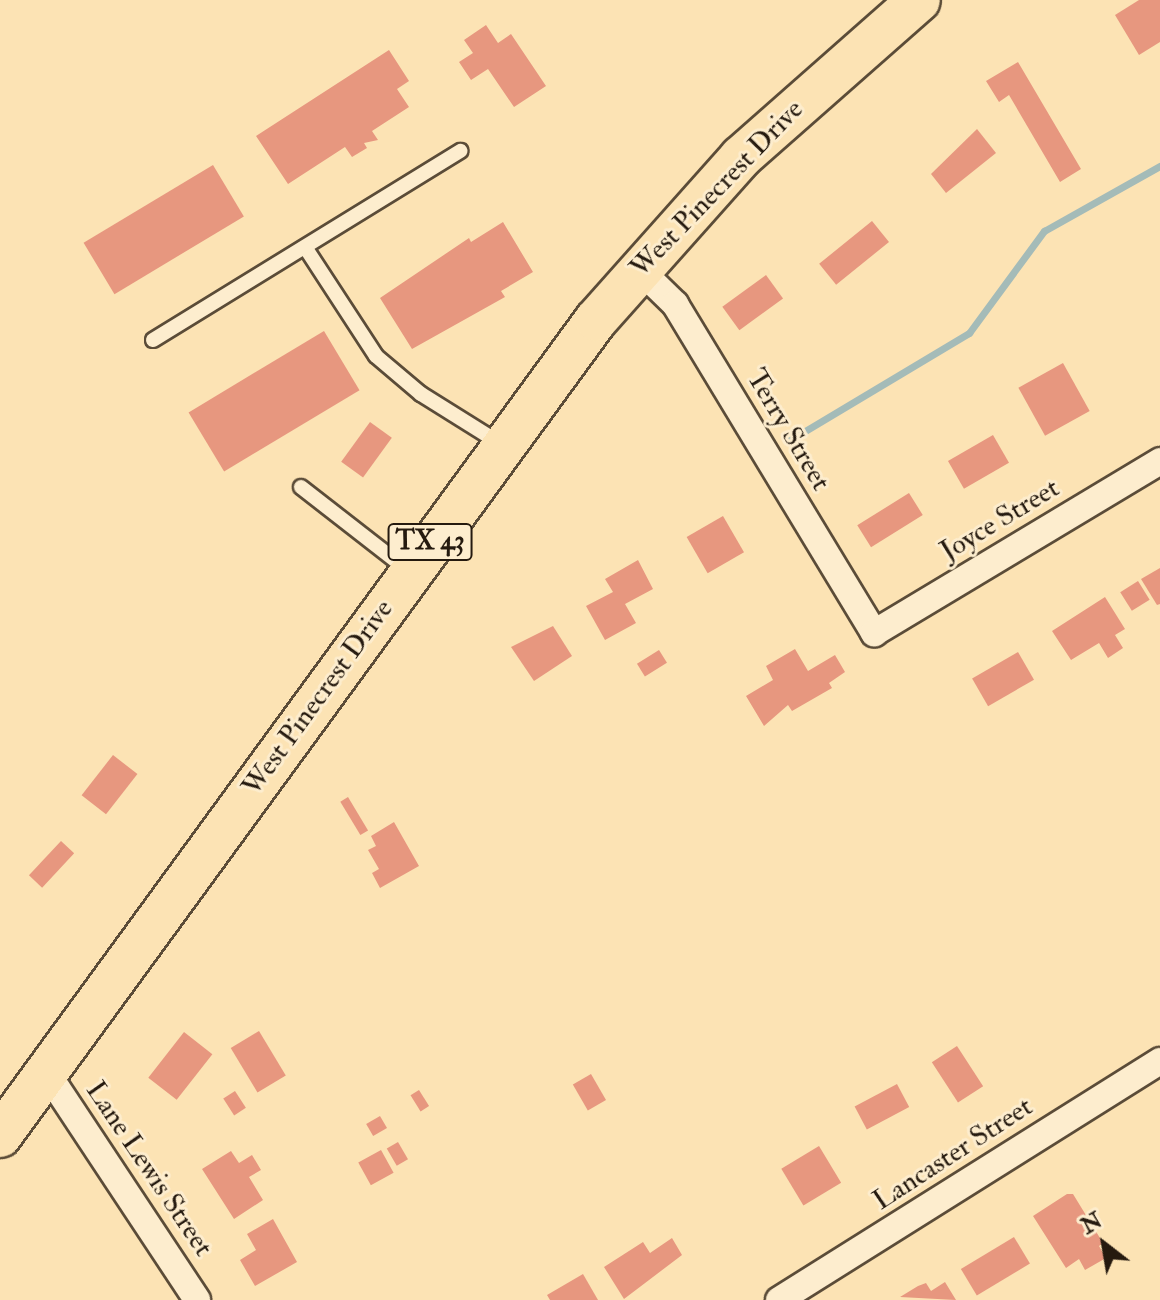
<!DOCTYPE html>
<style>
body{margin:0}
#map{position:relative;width:1160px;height:1300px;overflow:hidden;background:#fce3b4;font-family:"IM FELL Double Pica",serif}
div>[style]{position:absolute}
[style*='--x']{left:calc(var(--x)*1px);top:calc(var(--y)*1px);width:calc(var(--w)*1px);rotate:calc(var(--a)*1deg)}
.stream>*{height:7px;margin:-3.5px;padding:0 3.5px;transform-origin:3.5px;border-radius:3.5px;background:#a4bbb8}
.building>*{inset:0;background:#e7977f;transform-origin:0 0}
.roads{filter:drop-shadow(2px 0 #5b4c38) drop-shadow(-2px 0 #5b4c38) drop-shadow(0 2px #5b4c38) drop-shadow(0 -2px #5b4c38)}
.lane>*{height:14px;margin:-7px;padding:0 7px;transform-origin:7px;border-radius:7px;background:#fdedce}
.street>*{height:26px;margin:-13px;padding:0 13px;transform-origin:13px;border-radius:13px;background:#fdedce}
.primary>*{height:42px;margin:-21px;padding:0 21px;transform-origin:21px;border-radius:21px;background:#fce3b4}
span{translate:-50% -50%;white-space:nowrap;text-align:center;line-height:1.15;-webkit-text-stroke:6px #fdedce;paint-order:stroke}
.shield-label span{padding:2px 6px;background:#fdedce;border:2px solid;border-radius:6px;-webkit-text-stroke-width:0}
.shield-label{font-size:26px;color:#251a0f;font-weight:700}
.street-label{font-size:28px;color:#251a0f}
.north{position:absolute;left:1064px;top:1204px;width:80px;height:80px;-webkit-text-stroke:6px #fdedce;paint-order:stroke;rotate:329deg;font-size:22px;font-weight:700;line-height:32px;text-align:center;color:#251a0f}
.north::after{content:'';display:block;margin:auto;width:28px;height:36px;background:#251a0f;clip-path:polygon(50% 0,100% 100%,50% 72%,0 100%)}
</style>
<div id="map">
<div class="stream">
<i style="--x:790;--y:440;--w:209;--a:-30.9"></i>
<i style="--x:969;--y:333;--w:127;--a:-53.7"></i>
<i style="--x:1044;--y:231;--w:133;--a:-29.3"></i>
</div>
<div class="building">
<i style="clip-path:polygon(1139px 0,1160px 0,1160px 42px,1139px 55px,1115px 15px)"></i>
<i style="clip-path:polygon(486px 25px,498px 43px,511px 34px,546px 86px,514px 107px,488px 69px,471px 80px,459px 62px,473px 53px,464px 40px)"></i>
<i style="clip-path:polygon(389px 50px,409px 81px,397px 89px,409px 107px,372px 131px,378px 140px,364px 143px,367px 148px,352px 157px,345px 147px,288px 184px,256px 136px)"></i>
<i style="clip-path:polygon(1018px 62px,1081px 169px,1060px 182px,1009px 95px,999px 102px,986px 81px)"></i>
<i style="clip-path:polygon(977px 129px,996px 153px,946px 193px,931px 174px)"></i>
<i style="left:213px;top:165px;width:60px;height:151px;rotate:59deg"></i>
<i style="left:872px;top:221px;width:27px;height:68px;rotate:51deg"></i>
<i style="clip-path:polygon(503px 222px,533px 272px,501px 291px,505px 297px,412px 349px,380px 298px,469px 238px,471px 242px)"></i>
<i style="left:766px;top:275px;width:29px;height:54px;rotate:54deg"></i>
<i style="left:324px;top:331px;width:69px;height:158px;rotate:59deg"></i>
<i style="left:1063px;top:363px;width:55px;height:51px;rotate:61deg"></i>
<i style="left:370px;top:422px;width:27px;height:49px;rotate:36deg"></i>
<i style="left:993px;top:435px;width:32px;height:52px;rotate:60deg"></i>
<i style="left:909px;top:493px;width:26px;height:61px;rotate:58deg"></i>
<i style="left:723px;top:516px;width:42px;height:42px;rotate:60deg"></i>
<i style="clip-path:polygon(638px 560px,653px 589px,625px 604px,636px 623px,605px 640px,586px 606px,613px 592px,605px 579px)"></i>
<i style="clip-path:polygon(1160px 568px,1160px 604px,1157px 605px,1141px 579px)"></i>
<i style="left:1138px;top:581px;width:22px;height:21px;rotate:58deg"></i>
<i style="clip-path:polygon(1105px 597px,1125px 629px,1115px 635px,1123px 648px,1108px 658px,1099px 643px,1071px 660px,1052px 631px)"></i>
<i style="clip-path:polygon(553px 626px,572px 656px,534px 681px,511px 647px)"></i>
<i style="clip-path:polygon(795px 649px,808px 671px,835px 655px,845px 672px,829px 683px,832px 688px,792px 711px,788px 705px,764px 726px,746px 696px,773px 680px,766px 666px)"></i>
<i style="left:659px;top:650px;width:15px;height:26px;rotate:58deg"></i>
<i style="left:1018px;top:652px;width:32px;height:53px;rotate:60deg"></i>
<i style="left:113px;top:755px;width:31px;height:51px;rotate:38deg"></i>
<i style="left:348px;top:797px;width:39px;height:9px;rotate:59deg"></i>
<i style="clip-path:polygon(394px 822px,419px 866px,380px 888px,372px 873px,379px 869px,368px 850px,376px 846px,371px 836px)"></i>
<i style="left:61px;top:841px;width:18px;height:47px;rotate:43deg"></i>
<i style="left:259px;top:1031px;width:52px;height:33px;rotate:59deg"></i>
<i style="left:184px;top:1032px;width:36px;height:58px;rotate:38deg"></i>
<i style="left:957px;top:1046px;width:48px;height:30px;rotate:57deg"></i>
<i style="left:591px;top:1074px;width:30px;height:21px;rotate:60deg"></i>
<i style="left:897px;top:1084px;width:26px;height:48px;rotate:62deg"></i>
<i style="left:419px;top:1090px;width:19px;height:10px;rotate:58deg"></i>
<i style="left:235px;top:1091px;width:20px;height:14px;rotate:57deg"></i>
<i style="left:380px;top:1116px;width:14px;height:16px;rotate:60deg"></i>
<i style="left:398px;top:1142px;width:20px;height:13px;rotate:60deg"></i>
<i style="left:819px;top:1146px;width:43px;height:44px;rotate:59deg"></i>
<i style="left:381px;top:1150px;width:26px;height:26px;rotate:61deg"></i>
<i style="clip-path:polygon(231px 1151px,239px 1163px,252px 1155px,261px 1170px,249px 1177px,263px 1200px,234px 1219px,202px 1169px)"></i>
<i style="clip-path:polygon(1067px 1194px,1073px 1194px,1103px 1243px,1099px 1246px,1106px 1258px,1085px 1270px,1079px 1259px,1066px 1268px,1033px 1216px)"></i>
<i style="clip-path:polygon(273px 1219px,297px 1262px,255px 1286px,240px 1260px,256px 1250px,247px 1234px)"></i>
<i style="left:1014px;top:1237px;width:31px;height:62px;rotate:59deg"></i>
<i style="clip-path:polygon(672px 1238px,682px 1255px,624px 1299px,604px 1267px,643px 1242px,650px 1253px)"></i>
<i style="clip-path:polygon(583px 1274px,598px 1300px,550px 1300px,547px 1295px)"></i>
<i style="clip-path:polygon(945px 1282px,956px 1300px,900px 1297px,918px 1286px,926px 1283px,931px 1291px)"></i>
</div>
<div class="roads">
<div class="lane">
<i style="--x:305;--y:247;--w:130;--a:56.9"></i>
<i style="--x:376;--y:356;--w:59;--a:40.2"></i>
<i style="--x:421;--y:394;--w:94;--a:32"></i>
<i style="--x:153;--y:340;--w:361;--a:-31.6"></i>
<i style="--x:301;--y:487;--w:137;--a:37.9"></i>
</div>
<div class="street">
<i style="--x:638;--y:268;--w:52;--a:44.2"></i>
<i style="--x:675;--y:304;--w:385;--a:58.8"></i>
<i style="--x:874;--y:633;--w:334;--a:-31"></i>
<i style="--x:47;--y:1073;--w:272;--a:56.5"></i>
<i style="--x:779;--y:1300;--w:450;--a:-32.1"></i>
</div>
<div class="primary">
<i style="--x:0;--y:1136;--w:1010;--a:-53.86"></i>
<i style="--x:596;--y:320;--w:218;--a:-48.3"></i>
<i style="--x:741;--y:157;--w:237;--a:-41.4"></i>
</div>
</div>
<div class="shield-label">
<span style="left:430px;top:542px">TX 43</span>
</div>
<div class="street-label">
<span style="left:717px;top:189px;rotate:-46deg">West Pinecrest Drive</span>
<span style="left:788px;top:430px;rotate:59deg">Terry Street</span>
<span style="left:1000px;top:520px;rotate:-31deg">Joyce Street</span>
<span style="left:318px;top:698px;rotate:-54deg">West Pinecrest Drive</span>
<span style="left:953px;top:1154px;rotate:-33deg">Lancaster Street</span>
<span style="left:149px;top:1169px;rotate:56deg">Lane Lewis Street</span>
</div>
<div class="north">N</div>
</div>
